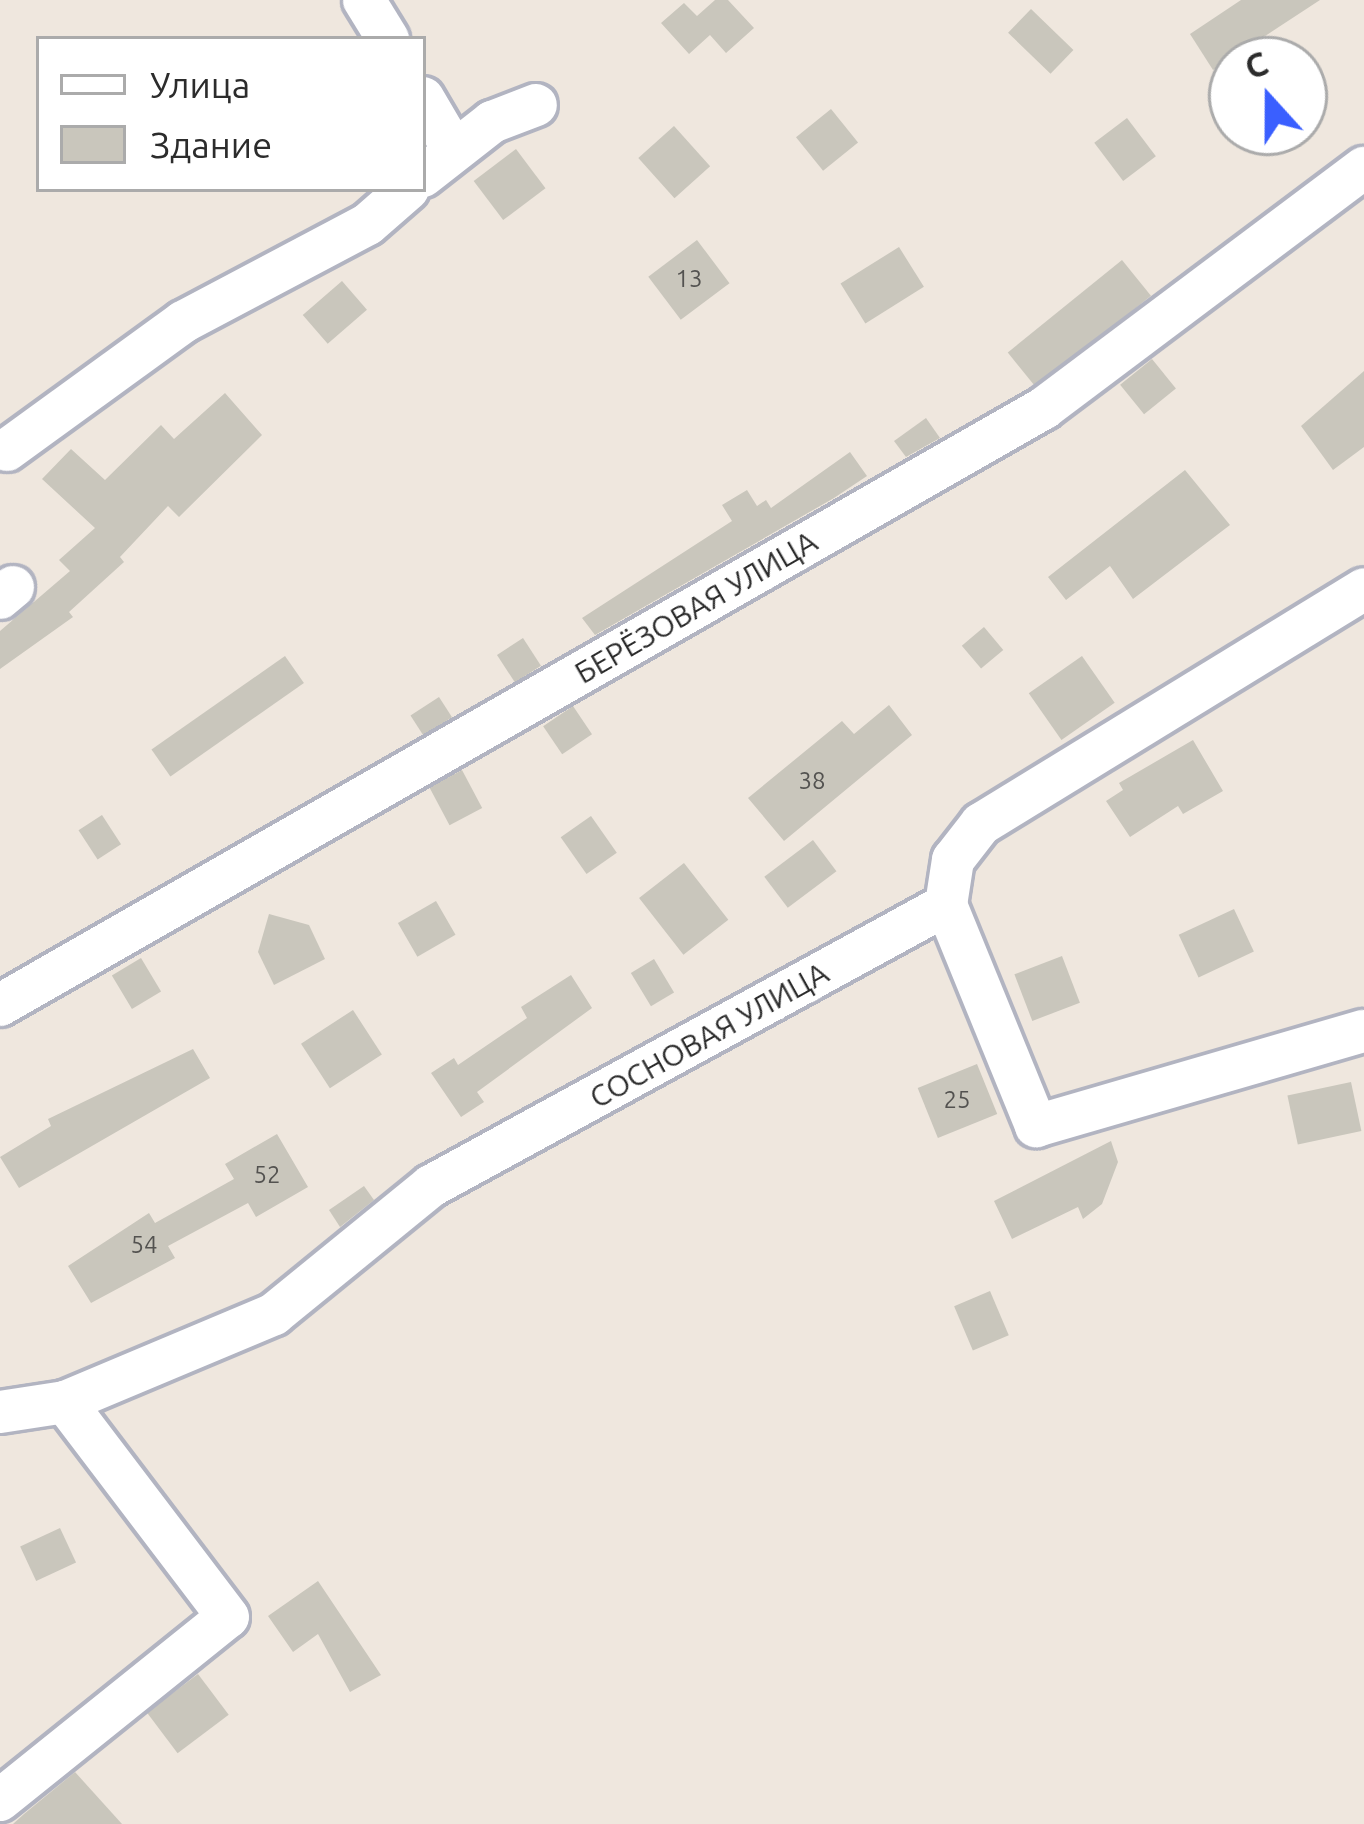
<!DOCTYPE html>
<meta charset="utf-8">
<style>
body{margin:0}
#map{position:relative;width:1364px;height:1824px;overflow:hidden;background:#efe7de;font-family:Ubuntu,sans-serif}
div>[style]{position:absolute}
[style*='--x']{left:calc(var(--x)*1px);top:calc(var(--y)*1px);width:calc(var(--w)*1px);rotate:calc(var(--a)*1deg)}
.building>*{inset:0;background:#c9c6bc;transform-origin:0 0}
.roads{filter:drop-shadow(3px 0 #b2b4c1) drop-shadow(-3px 0 #b2b4c1) drop-shadow(0 3px #b2b4c1) drop-shadow(0 -3px #b2b4c1)}
.minor>*{height:42px;margin:-21px;padding:0 21px;transform-origin:21px;border-radius:21px;background:#fff}
span{translate:-50% -50%;white-space:nowrap;text-align:center;line-height:1.15;-webkit-text-stroke:9px #fff;paint-order:stroke}
.number-label{font-size:24px;color:#535250}
.number-label span{-webkit-text-stroke-width:0}
.street-label{font-size:30px;color:#2c2c2c}
.legend{position:absolute;left:36px;top:36px;width:390px;height:156px;box-sizing:border-box;background:#fff;border:3px solid #ababab;margin:0;padding:15px 21px;list-style:none;font-size:36px;color:#2c2c2c}
.legend li{display:flex;align-items:center;gap:24px;height:60px}
.legend b{width:60px;border:3px solid #ababab}
.north{position:absolute;left:1208px;top:36px;width:120px;height:120px;box-sizing:border-box;background:#fff;border:3px solid #ababab;border-radius:50%;rotate:339deg;font-size:33px;font-weight:700;line-height:48px;text-align:center;color:#2c2c2c}
.north::after{content:'';display:block;margin:auto;width:42px;height:54px;background:#3a5fff;clip-path:polygon(50% 0,100% 100%,50% 72%,0 100%)}
</style>
<div id="map">
<div class="building">
<i style="clip-path:polygon(715px 0,728px 0,754px 28px,726px 53px,710px 35px,689px 54px,661px 23px,684px 3px,697px 16px)"></i>
<i style="clip-path:polygon(1241px 0,1320px 0,1213px 70px,1190px 34px)"></i>
<i style="left:1031px;top:9px;width:59px;height:33px;rotate:44deg"></i>
<i style="left:831px;top:109px;width:43px;height:45px;rotate:51deg"></i>
<i style="left:1127px;top:118px;width:48px;height:41px;rotate:53deg"></i>
<i style="left:674px;top:126px;width:54px;height:48px;rotate:48deg"></i>
<i style="left:516px;top:149px;width:49px;height:53px;rotate:53deg"></i>
<i style="left:697px;top:240px;width:54px;height:61px;rotate:53deg"></i>
<i style="left:899px;top:247px;width:47px;height:69px;rotate:58deg"></i>
<i style="left:1122px;top:260px;width:46px;height:147px;rotate:51deg"></i>
<i style="left:342px;top:281px;width:38px;height:52px;rotate:49deg"></i>
<i style="left:1152px;top:359px;width:38px;height:41px;rotate:51deg"></i>
<i style="clip-path:polygon(1364px 371px,1364px 447px,1333px 470px,1301px 426px)"></i>
<i style="clip-path:polygon(225px 393px,262px 435px,179px 517px,168px 506px,120px 557px,124px 562px,69px 612px,73px 617px,0 669px,0 631px,70px 571px,59px 560px,95px 528px,42px 479px,71px 449px,105px 480px,161px 425px,174px 439px)"></i>
<i style="clip-path:polygon(926px 418px,940px 438px,906px 457px,894px 441px)"></i>
<i style="clip-path:polygon(850px 452px,867px 476px,834px 498px,595px 635px,582px 618px,732px 521px,722px 505px,747px 490px,757px 506px,766px 500px,771px 508px)"></i>
<i style="clip-path:polygon(1185px 470px,1230px 525px,1133px 599px,1110px 566px,1066px 600px,1048px 577px)"></i>
<i style="left:984px;top:627px;width:30px;height:29px;rotate:50deg"></i>
<i style="left:523px;top:638px;width:33px;height:31px;rotate:57deg"></i>
<i style="left:285px;top:656px;width:33px;height:163px;rotate:55deg"></i>
<i style="left:1082px;top:656px;width:57px;height:65px;rotate:55deg"></i>
<i style="left:439px;top:697px;width:24px;height:34px;rotate:57deg"></i>
<i style="clip-path:polygon(889px 705px,912px 735px,784px 841px,748px 798px,842px 721px,854px 734px)"></i>
<i style="left:573px;top:706px;width:34px;height:36px;rotate:56deg"></i>
<i style="clip-path:polygon(1193px 740px,1223px 791px,1183px 814px,1178px 806px,1130px 837px,1106px 801px,1123px 790px,1119px 783px)"></i>
<i style="left:462px;top:770px;width:43px;height:37px;rotate:62deg"></i>
<i style="left:102px;top:815px;width:35px;height:28px;rotate:57deg"></i>
<i style="left:591px;top:816px;width:45px;height:37px;rotate:55deg"></i>
<i style="left:813px;top:840px;width:39px;height:61px;rotate:53deg"></i>
<i style="left:684px;top:863px;width:72px;height:57px;rotate:52deg"></i>
<i style="left:436px;top:901px;width:39px;height:44px;rotate:60deg"></i>
<i style="left:1234px;top:909px;width:47px;height:61px;rotate:65deg"></i>
<i style="clip-path:polygon(269px 914px,309px 925px,325px 959px,274px 985px,258px 952px)"></i>
<i style="left:1062px;top:956px;width:50px;height:51px;rotate:69deg"></i>
<i style="left:141px;top:958px;width:39px;height:34px;rotate:59deg"></i>
<i style="left:654px;top:959px;width:39px;height:27px;rotate:59deg"></i>
<i style="clip-path:polygon(571px 975px,592px 1008px,477px 1092px,484px 1102px,461px 1117px,431px 1073px,454px 1058px,458px 1065px,527px 1018px,521px 1007px)"></i>
<i style="left:353px;top:1010px;width:53px;height:62px;rotate:57deg"></i>
<i style="clip-path:polygon(193px 1049px,210px 1078px,19px 1188px,0 1157px,51px 1126px,48px 1119px)"></i>
<i style="left:977px;top:1064px;width:54px;height:64px;rotate:68deg"></i>
<i style="left:1351px;top:1082px;width:50px;height:65px;rotate:78deg"></i>
<i style="clip-path:polygon(277px 1134px,308px 1187px,256px 1217px,248px 1203px,168px 1246px,175px 1258px,91px 1303px,68px 1266px,149px 1213px,155px 1223px,234px 1179px,225px 1164px)"></i>
<i style="clip-path:polygon(1111px 1141px,1118px 1162px,1102px 1204px,1083px 1219px,1078px 1207px,1012px 1239px,994px 1201px)"></i>
<i style="clip-path:polygon(364px 1186px,374px 1200px,340px 1227px,329px 1210px)"></i>
<i style="left:990px;top:1291px;width:48px;height:39px;rotate:67deg"></i>
<i style="left:60px;top:1528px;width:38px;height:44px;rotate:65deg"></i>
<i style="clip-path:polygon(318px 1581px,381px 1675px,350px 1692px,318px 1634px,293px 1652px,268px 1616px)"></i>
<i style="left:198px;top:1674px;width:51px;height:64px;rotate:53deg"></i>
<i style="clip-path:polygon(75px 1772px,122px 1824px,13px 1824px,24px 1814px)"></i>
</div>
<div class="roads">
<div class="minor">
<i style="--x:364;--y:0;--w:46;--a:58.4"></i>
<i style="--x:423;--y:98;--w:59;--a:59.5"></i>
<i style="--x:423;--y:176;--w:88;--a:-38"></i>
<i style="--x:492;--y:122;--w:47;--a:-21.1"></i>
<i style="--x:7;--y:450;--w:218;--a:-36"></i>
<i style="--x:183;--y:322;--w:209;--a:-27.9"></i>
<i style="--x:368;--y:224;--w:53;--a:-41.2"></i>
<i style="--x:0;--y:598;--w:17;--a:-40"></i>
<i style="--x:946;--y:905;--w:239;--a:67.8"></i>
<i style="--x:1036;--y:1126;--w:341;--a:-16.2"></i>
<i style="--x:0;--y:1005;--w:1203;--a:-29.76"></i>
<i style="--x:1044;--y:408;--w:400;--a:-36.9"></i>
<i style="--x:0;--y:1412;--w:66;--a:-8.7"></i>
<i style="--x:65;--y:1402;--w:227;--a:-22.8"></i>
<i style="--x:274;--y:1314;--w:203;--a:-39.2"></i>
<i style="--x:431;--y:1186;--w:587;--a:-28.62"></i>
<i style="--x:946;--y:905;--w:46;--a:-81.2"></i>
<i style="--x:953;--y:860;--w:46;--a:-52.1"></i>
<i style="--x:981;--y:824;--w:449;--a:-31.5"></i>
<i style="--x:0;--y:1800;--w:292;--a:-38.8"></i>
<i style="--x:228;--y:1617;--w:270;--a:-127.2"></i>
</div>
</div>
<div class="number-label">
<span style="left:689px;top:279px">13</span>
<span style="left:812px;top:781px">38</span>
<span style="left:957px;top:1100px">25</span>
<span style="left:267px;top:1175px">52</span>
<span style="left:144px;top:1245px">54</span>
</div>
<div class="street-label">
<span style="left:696px;top:607px;rotate:-30deg">БЕРЁЗОВАЯ УЛИЦА</span>
<span style="left:709px;top:1035px;rotate:-29deg">СОСНОВАЯ УЛИЦА</span>
</div>
<ul class="legend">
<li><b style="height:15px;background:#fff"></b>Улица</li>
<li><b style="height:33px;background:#c9c6bc"></b>Здание</li>
</ul>
<div class="north">С</div>
</div>
